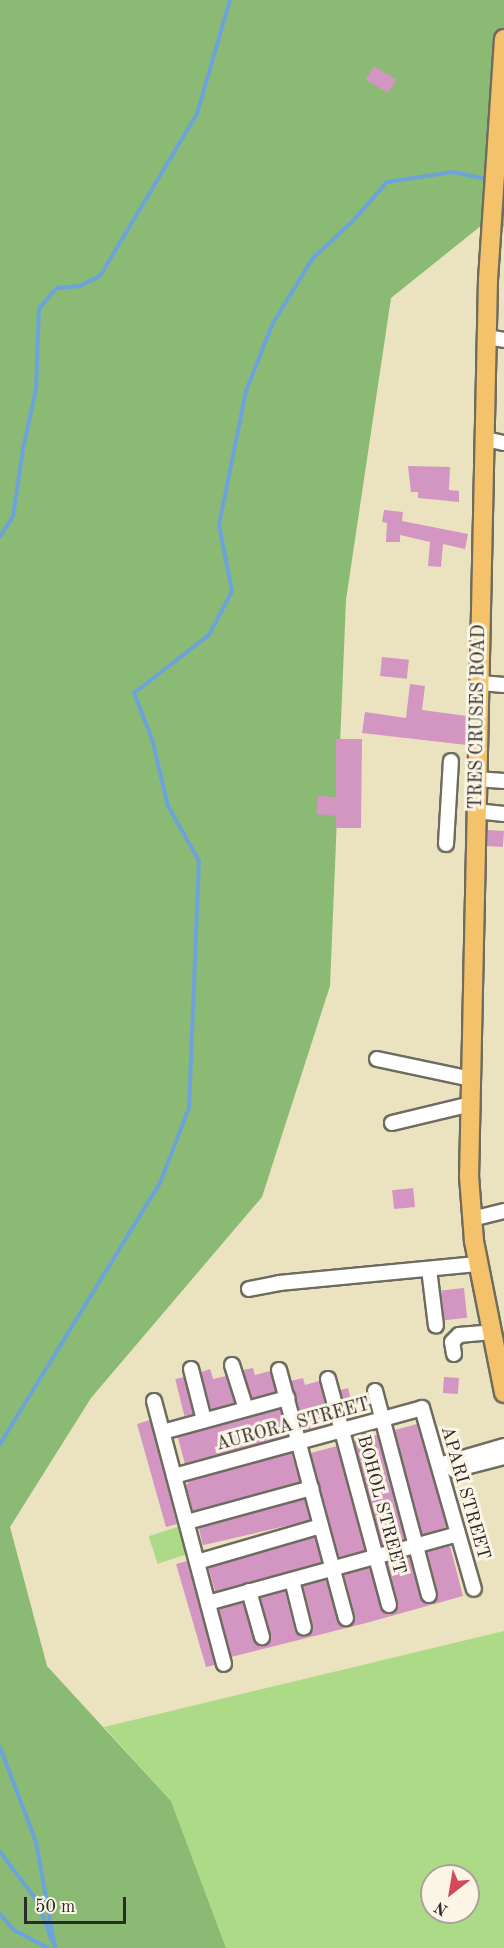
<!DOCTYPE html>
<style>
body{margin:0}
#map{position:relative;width:504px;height:1948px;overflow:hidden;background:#ebe3c0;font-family:"Old Standard TT",serif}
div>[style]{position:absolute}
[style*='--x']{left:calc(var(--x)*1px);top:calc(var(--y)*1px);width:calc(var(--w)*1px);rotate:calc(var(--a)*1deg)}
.green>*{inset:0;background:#adda86;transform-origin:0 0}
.forest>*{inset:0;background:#8aba73}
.stream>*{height:4px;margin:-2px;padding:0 2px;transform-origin:2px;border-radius:2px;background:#6da3db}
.building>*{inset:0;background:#d395c2;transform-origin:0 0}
.roads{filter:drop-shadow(2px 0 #6e6b5f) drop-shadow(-2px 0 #6e6b5f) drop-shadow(0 2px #6e6b5f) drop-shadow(0 -2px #6e6b5f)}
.minor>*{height:14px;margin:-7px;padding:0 7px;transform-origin:7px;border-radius:7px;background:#fff}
.major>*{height:18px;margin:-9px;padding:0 9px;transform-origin:9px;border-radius:9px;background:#f3c26a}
span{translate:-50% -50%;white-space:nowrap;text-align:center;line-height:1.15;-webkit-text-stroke:6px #fcf5e5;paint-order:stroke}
.street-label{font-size:18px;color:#2b2b2b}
.north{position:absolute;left:420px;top:1864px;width:60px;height:60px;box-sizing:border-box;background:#fcf5e5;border:2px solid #a8a49b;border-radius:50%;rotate:211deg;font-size:16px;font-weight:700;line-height:24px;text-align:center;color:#2b2b2b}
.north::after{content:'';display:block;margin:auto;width:21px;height:27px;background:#d1495b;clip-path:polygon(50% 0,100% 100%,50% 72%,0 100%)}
.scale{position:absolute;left:24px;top:1897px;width:102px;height:27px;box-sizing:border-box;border:3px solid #2b2b2b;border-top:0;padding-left:8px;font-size:18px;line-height:21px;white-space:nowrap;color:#2b2b2b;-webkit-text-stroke:4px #fcf5e5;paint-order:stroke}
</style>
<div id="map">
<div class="green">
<i style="left:180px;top:1526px;width:29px;height:33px;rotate:72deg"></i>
<i style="clip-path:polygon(evenodd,504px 1631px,504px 1948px,226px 1948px,171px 1801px,104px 1727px,504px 1631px,432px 1876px,468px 1876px,468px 1912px,432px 1912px,432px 1876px)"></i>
</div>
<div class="forest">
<i style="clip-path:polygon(0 0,504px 0,504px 227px,492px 217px,391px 298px,346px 600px,330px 986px,262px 1197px,91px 1398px,10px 1527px,47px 1666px,171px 1801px,226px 1948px,0 1948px)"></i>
</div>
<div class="stream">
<i style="--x:0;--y:537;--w:25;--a:-58"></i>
<i style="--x:13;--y:516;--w:68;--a:-81.5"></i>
<i style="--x:23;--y:449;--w:61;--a:-77.8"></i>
<i style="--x:36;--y:389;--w:81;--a:-87.9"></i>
<i style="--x:39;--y:308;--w:27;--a:-48"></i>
<i style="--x:57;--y:288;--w:23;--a:-5"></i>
<i style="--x:80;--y:286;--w:22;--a:-27"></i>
<i style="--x:100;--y:276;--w:189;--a:-59.1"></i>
<i style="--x:197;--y:114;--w:119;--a:-73.9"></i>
<i style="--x:0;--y:1444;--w:306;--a:-58.5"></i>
<i style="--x:160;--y:1183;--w:80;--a:-68.9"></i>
<i style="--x:189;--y:1108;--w:247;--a:-87.7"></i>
<i style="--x:199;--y:861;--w:63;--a:-119.4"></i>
<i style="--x:168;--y:806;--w:69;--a:-103.4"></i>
<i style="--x:152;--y:739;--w:49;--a:-111.4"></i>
<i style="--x:134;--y:693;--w:95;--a:-37.7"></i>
<i style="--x:209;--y:635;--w:50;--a:-62.4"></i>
<i style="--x:232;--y:591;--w:67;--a:-101.1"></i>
<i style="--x:219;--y:525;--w:137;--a:-78.6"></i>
<i style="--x:246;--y:391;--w:71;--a:-68.5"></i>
<i style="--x:272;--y:325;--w:77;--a:-58.8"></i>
<i style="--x:312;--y:259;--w:54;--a:-42.8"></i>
<i style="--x:352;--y:222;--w:53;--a:-48.8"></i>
<i style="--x:387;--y:182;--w:67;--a:-8.6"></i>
<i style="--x:453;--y:172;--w:30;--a:12"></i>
<i style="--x:0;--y:1747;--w:102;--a:69.2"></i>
<i style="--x:36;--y:1842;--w:108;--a:79.8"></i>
<i style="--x:0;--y:1852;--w:63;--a:52.8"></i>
<i style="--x:38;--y:1902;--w:41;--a:70.3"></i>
<i style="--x:0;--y:1914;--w:21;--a:49"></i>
<i style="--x:14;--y:1930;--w:38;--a:28"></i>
</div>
<div class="building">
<i style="left:374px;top:66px;width:26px;height:16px;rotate:31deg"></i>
<i style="clip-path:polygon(408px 466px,450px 467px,449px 490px,459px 491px,459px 502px,418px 498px,418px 492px,411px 492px)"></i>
<i style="clip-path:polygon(384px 510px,403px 512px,402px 521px,468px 534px,465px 549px,443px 544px,441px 567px,428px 566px,430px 542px,400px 535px,400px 542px,386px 542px,387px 523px,382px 522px)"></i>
<i style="left:382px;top:657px;width:27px;height:19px;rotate:6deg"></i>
<i style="clip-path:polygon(410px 684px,425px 686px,422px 710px,467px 716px,467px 745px,362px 733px,365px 712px,406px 718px)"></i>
<i style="clip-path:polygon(336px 739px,362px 739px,361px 828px,336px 828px,336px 816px,316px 814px,318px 796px,336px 797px)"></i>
<i style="left:488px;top:830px;width:16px;height:16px;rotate:4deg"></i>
<i style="left:413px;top:1188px;width:19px;height:21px;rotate:84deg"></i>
<i style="left:464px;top:1288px;width:30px;height:23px;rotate:84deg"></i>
<i style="clip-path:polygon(253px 1368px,255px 1375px,270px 1371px,276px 1392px,252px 1398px,243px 1370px)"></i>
<i style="clip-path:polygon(210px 1369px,213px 1379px,226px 1376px,235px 1403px,211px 1410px,201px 1372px)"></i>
<i style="left:184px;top:1377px;width:38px;height:9px;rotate:76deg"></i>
<i style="left:444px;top:1377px;width:15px;height:16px;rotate:4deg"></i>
<i style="clip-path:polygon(303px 1378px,305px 1385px,319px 1381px,330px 1423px,305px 1431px,291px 1381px)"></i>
<i style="left:348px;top:1388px;width:30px;height:8px;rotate:75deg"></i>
<i style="left:280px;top:1409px;width:28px;height:106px;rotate:75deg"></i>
<i style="clip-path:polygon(150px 1420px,177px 1524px,166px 1527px,137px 1424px)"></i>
<i style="clip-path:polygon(417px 1424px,447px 1527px,422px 1535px,395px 1430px)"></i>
<i style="left:377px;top:1435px;width:108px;height:24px;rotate:75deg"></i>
<i style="left:337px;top:1446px;width:108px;height:27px;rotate:75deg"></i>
<i style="clip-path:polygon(291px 1453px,300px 1482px,193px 1511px,186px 1485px,190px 1481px)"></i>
<i style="left:305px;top:1499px;width:22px;height:110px;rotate:77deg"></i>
<i style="left:315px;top:1537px;width:26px;height:111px;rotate:74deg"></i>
<i style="clip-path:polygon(450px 1546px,463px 1596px,366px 1623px,231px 1657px,219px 1609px,243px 1603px,254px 1640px,264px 1646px,269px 1643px,271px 1635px,260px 1598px,285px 1591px,295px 1631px,301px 1636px,307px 1637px,313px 1626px,303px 1586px,326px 1580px,338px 1621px,343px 1626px,349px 1626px,355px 1616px,344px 1575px,370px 1568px,381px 1608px,386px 1613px,392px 1613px,398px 1603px,387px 1563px,410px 1557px,421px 1598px,426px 1603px,432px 1603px,438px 1593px,427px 1552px)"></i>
<i style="clip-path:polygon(187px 1561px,215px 1665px,206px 1667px,176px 1564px)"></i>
</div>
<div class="roads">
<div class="minor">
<i style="--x:487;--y:337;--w:17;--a:10"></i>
<i style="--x:486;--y:439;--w:18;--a:13"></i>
<i style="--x:480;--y:683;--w:24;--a:5"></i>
<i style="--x:476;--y:779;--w:28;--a:4"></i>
<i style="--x:476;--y:811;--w:28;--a:6"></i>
<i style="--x:446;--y:844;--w:83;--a:-86.6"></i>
<i style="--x:377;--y:1059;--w:96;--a:12"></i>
<i style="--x:392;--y:1123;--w:81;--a:-13.5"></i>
<i style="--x:472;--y:1219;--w:33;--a:-14"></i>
<i style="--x:429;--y:1269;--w:57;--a:83"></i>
<i style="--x:249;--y:1289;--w:31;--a:-11"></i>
<i style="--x:279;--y:1283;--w:199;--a:-5.5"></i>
<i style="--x:454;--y:1354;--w:12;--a:-99"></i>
<i style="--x:452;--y:1342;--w:10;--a:-45"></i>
<i style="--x:459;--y:1335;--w:33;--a:-5"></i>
<i style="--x:232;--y:1365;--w:46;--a:72.3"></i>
<i style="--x:191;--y:1369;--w:53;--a:75.7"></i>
<i style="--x:279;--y:1370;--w:257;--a:74.9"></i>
<i style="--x:328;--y:1379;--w:234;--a:74.9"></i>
<i style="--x:375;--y:1391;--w:211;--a:75.2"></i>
<i style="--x:154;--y:1401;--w:272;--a:75.1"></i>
<i style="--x:163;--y:1432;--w:129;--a:-15.3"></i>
<i style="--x:439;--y:1465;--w:68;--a:-16.3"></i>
<i style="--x:454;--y:1470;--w:52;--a:-14.6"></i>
<i style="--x:174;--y:1476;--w:257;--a:-15.3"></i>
<i style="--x:422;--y:1408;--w:188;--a:74"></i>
<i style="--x:187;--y:1522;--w:129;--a:-15.3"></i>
<i style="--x:197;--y:1562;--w:129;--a:-16.2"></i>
<i style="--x:292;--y:1580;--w:49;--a:76"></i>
<i style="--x:249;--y:1591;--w:48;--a:74.2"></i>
<i style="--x:208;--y:1603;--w:259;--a:-15.4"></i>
</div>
<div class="major">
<i style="--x:504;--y:39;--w:241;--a:93.8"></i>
<i style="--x:488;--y:279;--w:897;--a:91.21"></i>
<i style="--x:469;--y:1176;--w:65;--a:85.6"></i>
<i style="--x:474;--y:1241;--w:155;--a:78.8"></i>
</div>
</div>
<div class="street-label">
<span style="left:478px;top:717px;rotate:-89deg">TRES CRUSES ROAD</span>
<span style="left:293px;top:1425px;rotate:-15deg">AURORA STREET</span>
<span style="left:465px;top:1493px;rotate:74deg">APARI STREET</span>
<span style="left:381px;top:1505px;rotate:75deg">BOHOL STREET</span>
</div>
<div class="north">N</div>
<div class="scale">50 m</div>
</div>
